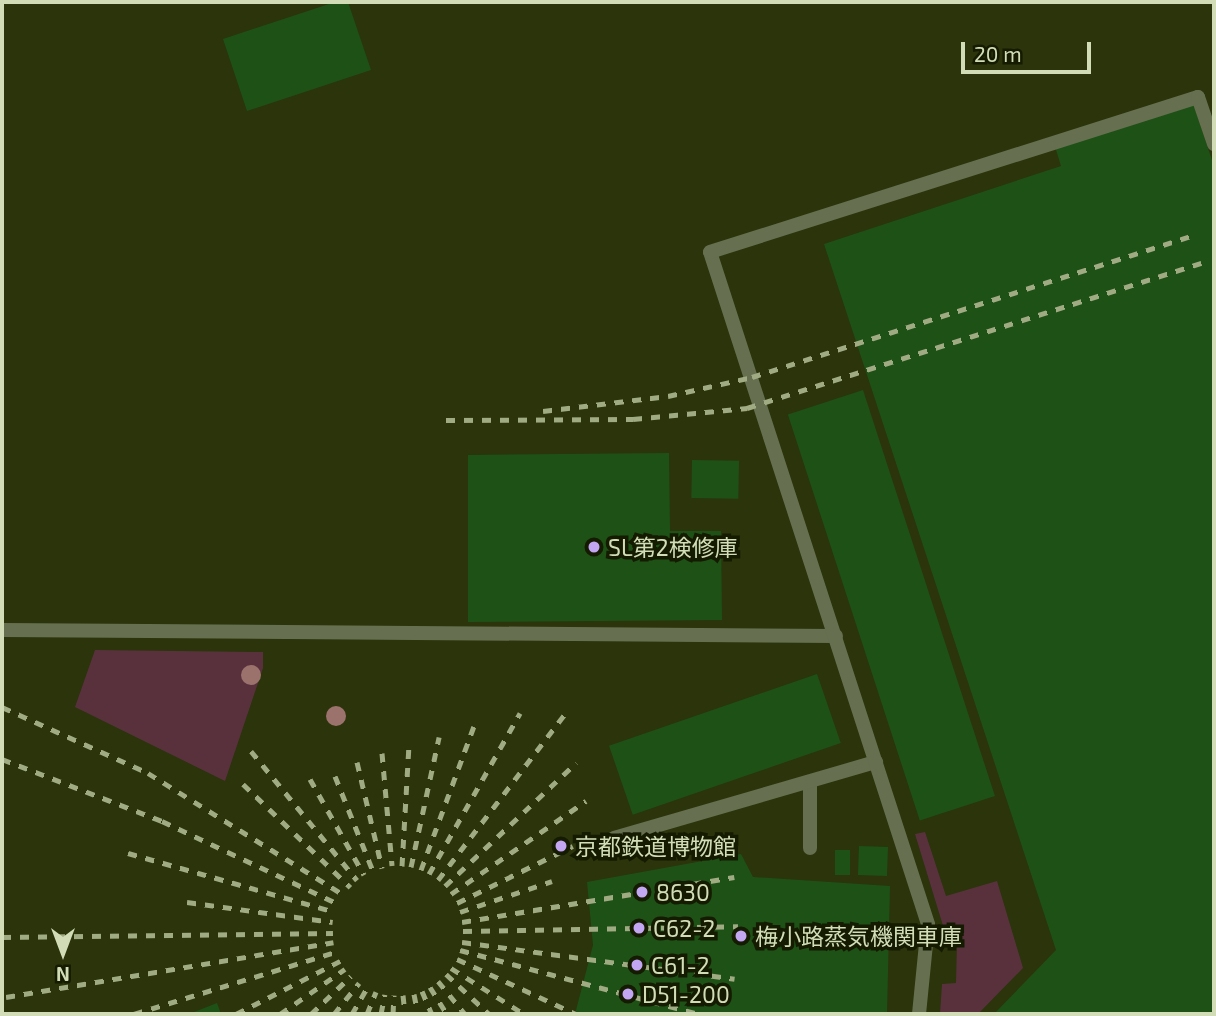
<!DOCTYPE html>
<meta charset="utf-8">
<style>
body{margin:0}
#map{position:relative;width:1216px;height:1016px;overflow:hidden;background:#2b340b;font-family:"Exo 2","Noto Sans JP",sans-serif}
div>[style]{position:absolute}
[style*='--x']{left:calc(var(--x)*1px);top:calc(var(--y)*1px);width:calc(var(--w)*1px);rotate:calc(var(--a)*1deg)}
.green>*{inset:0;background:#59313d}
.building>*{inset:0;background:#1e5116;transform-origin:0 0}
.lane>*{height:14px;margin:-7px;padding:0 7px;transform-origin:7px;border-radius:7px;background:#666f50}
.rail>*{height:5px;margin-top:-2.5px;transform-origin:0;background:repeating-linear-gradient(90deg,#a0aa83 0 9px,transparent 0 18px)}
.trees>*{width:20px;height:20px;margin:-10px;border-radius:50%;background:#9c726c}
.dots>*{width:19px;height:19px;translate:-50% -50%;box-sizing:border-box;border:4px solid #141b00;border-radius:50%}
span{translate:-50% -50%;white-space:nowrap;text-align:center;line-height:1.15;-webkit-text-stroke:7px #141b00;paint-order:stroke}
.poi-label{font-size:23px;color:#d2ddb7}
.left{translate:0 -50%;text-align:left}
.frame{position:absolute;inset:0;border:4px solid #d2ddb7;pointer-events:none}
.north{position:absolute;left:28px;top:918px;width:70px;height:70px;-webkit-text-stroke:5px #141b00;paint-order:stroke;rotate:180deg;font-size:19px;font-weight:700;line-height:28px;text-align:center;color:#d2ddb7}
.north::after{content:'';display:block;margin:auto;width:24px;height:32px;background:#d2ddb7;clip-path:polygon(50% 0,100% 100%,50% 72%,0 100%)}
.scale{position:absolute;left:961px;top:42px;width:130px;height:32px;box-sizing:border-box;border:4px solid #d2ddb7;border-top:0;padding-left:9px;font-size:21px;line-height:24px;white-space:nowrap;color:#d2ddb7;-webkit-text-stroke:5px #141b00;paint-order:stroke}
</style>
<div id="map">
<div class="green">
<i style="clip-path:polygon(95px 650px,263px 652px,263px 668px,225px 781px,75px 707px)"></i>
<i style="clip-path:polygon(925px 832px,946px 896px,997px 881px,1023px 968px,978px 1014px,940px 1014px,942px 984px,956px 983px,957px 943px,948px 942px,915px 834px)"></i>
</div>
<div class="building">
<i style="clip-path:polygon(335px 2px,348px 2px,371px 70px,247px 111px,223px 39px)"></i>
<i style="clip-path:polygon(1190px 94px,1214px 166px,1214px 1014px,994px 1014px,1056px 950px,824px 244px,1061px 166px,1053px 140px)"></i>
<i style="left:863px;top:390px;width:427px;height:79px;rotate:72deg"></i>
<i style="clip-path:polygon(669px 453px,670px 531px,721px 531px,722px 620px,468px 622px,468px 455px)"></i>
<i style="left:692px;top:460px;width:47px;height:38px;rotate:1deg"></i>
<i style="left:817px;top:674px;width:73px;height:220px;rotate:71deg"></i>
<i style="left:859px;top:846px;width:29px;height:29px;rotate:2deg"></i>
<i style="left:835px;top:850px;width:15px;height:25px"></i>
<i style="clip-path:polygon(741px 854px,753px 877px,890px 886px,887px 1014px,575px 1014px,593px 945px,587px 882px)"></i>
<i style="clip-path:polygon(217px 1003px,221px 1014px,189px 1014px)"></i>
</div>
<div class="lane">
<i style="--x:2;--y:630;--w:834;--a:0.41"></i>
<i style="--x:810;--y:785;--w:63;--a:90"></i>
<i style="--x:614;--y:838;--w:273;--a:-16.2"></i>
<i style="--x:919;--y:1014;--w:90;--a:-84.3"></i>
<i style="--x:928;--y:924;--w:706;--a:-107.97"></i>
<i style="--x:710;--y:252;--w:512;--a:-17.62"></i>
<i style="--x:1198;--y:97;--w:50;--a:71.2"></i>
</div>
<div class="rail">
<i style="--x:543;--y:411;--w:126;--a:-6.8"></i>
<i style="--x:668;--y:396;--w:86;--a:-12.7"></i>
<i style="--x:752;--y:377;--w:463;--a:-17.8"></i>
<i style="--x:446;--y:420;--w:187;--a:-0.3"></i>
<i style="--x:633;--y:419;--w:115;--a:-5.5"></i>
<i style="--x:747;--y:408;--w:477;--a:-17.7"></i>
<i style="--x:2;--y:707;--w:160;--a:24.3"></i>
<i style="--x:148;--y:773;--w:231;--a:31.9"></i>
<i style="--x:251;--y:751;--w:167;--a:50.6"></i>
<i style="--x:382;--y:753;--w:113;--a:84.9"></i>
<i style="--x:2;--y:759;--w:172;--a:21.2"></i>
<i style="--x:162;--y:821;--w:195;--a:25.2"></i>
<i style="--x:357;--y:762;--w:109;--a:76.7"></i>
<i style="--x:335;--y:776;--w:102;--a:68.2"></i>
<i style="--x:310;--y:779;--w:110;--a:60.6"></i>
<i style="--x:243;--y:784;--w:149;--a:43.9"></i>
<i style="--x:128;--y:853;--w:215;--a:15.9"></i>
<i style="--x:402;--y:866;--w:120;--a:-86.7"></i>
<i style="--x:411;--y:867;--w:133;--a:-77.8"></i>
<i style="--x:421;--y:870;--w:153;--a:-69.8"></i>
<i style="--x:429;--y:874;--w:185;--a:-60.5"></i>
<i style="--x:438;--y:880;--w:208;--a:-52.6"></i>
<i style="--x:445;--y:886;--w:180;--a:-43.2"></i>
<i style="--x:451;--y:894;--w:164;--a:-34.6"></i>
<i style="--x:187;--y:902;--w:147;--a:7.8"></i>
<i style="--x:457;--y:903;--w:129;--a:-26.2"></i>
<i style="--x:460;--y:912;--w:97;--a:-18.6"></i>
<i style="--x:462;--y:922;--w:276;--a:-9.4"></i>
<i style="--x:463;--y:931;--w:275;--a:-1"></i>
<i style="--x:2;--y:937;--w:331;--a:-0.7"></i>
<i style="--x:462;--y:942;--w:275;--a:7.7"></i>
<i style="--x:460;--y:950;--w:247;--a:15"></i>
<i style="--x:457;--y:959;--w:131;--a:24.8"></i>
<i style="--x:451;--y:968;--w:86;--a:32.2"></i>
<i style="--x:446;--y:974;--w:59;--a:42.9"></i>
<i style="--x:438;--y:981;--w:43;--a:50.7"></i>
<i style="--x:430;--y:987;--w:32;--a:58"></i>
<i style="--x:422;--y:991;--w:25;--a:67"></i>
<i style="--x:414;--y:994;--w:20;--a:79"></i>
<i style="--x:403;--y:995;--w:19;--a:84"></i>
<i style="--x:6;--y:997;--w:332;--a:-9.5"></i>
<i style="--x:134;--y:1014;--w:211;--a:-17.1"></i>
<i style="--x:236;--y:1014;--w:117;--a:-27"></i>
<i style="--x:280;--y:1014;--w:79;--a:-34.7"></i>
<i style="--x:311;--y:1014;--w:55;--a:-43.5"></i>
<i style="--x:334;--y:1014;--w:40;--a:-51"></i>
<i style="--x:352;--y:1014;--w:30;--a:-60"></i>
<i style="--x:367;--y:1014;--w:24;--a:-68"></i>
<i style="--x:381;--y:1014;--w:20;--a:-79"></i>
<i style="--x:393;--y:1014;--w:19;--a:-87"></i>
</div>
<div class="trees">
<i style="left:251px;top:675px"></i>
<i style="left:336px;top:716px"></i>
</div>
<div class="dots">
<i style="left:594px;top:547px;background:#c3a7f2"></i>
<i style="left:561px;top:846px;background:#c3a7f2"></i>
<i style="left:642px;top:892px;background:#c3a7f2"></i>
<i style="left:639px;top:928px;background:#c3a7f2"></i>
<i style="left:741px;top:936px;background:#c3a7f2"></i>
<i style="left:637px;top:965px;background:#c3a7f2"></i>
<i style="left:628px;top:994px;background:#c3a7f2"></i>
</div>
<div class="poi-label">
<span class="left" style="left:608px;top:547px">SL第2検修庫</span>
<span class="left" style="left:575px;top:846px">京都鉄道博物館</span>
<span class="left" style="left:656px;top:892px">8630</span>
<span class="left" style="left:653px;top:928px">C62-2</span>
<span class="left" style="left:755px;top:936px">梅小路蒸気機関車庫</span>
<span class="left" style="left:651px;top:965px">C61-2</span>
<span class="left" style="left:642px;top:994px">D51-200</span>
</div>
<div class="frame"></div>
<div class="north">N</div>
<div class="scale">20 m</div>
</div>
